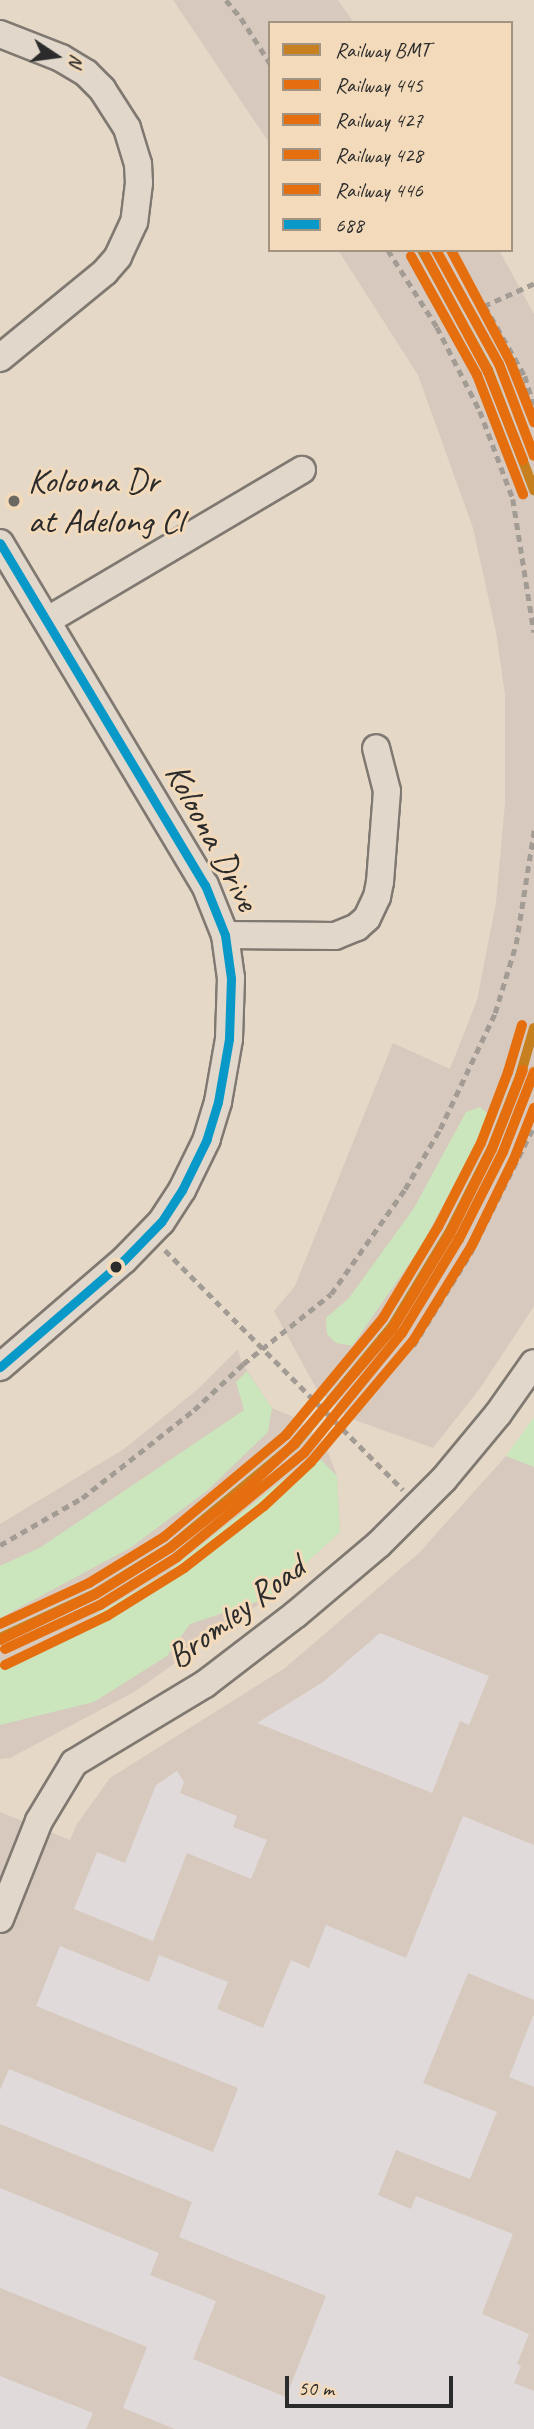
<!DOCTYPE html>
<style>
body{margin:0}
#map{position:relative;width:534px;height:2429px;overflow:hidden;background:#e5d8c7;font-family:Caveat,sans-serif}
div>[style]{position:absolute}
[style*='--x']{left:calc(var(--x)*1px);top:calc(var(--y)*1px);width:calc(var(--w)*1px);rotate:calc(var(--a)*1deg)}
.built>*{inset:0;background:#d7c9bd}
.green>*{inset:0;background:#cbe5bc}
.building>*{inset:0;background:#e0dada}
.path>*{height:4.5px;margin-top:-2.25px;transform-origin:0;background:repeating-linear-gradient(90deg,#a39c95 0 7px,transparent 0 12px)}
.roads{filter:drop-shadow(2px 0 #7f7971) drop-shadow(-2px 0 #7f7971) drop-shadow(0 2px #7f7971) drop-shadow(0 -2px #7f7971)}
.street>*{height:26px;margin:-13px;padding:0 13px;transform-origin:13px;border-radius:13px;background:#e1d7cb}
.bus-1>*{height:9px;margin:-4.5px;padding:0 4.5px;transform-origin:4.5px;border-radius:4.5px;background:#0999c8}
.rail-1>*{height:10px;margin:-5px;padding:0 5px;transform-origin:5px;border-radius:5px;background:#c68020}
.rail-2>*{height:10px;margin:-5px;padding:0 5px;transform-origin:5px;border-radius:5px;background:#e56e0f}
.rail-3>*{height:10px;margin:-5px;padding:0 5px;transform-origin:5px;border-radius:5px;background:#e56e0f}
.rail-4>*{height:10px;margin:-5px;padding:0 5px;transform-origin:5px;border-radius:5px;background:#e56e0f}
.rail-5>*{height:10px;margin:-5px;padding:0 5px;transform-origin:5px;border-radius:5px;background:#e56e0f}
.dots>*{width:19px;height:19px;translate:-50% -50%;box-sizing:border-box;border:4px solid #f2daba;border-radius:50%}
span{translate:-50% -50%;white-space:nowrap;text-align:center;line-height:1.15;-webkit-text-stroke:6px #f2daba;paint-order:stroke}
.poi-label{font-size:35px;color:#2b2b2b}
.left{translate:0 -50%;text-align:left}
.street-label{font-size:35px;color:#2b2b2b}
.legend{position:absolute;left:268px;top:21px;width:245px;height:231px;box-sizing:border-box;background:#f2daba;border:2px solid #a29481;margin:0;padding:9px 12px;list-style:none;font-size:21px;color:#2b2b2b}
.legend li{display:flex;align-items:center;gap:14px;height:35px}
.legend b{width:35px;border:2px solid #a29481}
.north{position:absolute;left:21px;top:21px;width:70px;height:70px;-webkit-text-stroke:5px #f2daba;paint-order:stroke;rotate:103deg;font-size:19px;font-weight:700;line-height:28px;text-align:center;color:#2b2b2b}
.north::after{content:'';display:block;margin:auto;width:24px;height:32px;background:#2b2b2b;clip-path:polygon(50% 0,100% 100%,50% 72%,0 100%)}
.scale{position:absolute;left:285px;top:2376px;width:168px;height:32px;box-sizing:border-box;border:4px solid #2b2b2b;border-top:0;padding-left:9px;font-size:21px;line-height:24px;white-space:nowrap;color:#2b2b2b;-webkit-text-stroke:5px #f2daba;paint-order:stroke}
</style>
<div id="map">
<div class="built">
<i style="clip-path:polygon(173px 0,338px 0,354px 23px,270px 23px,270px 144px)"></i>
<i style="clip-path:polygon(338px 250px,499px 250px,534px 314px,534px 1306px,481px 1387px,433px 1448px,349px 1418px,316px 1388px,274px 1311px,295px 1286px,393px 1043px,450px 1069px,477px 1000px,496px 903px,505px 803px,505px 694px,496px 632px,473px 528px,418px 375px)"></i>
<i style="clip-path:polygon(238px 1349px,241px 1361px,272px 1408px,296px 1418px,325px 1444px,337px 1476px,340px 1532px,268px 1598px,134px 1692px,10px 1758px,0 1759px,0 1524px,124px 1449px,198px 1389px)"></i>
<i style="clip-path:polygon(506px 1456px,534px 1467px,534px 2429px,0 2429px,0 1812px,70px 1840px,77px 1824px,110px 1778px,285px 1668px,419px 1553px)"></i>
</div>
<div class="green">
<i style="clip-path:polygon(480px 1107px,487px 1113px,486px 1125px,420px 1248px,352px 1346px,336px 1343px,327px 1334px,326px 1318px,349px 1298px,414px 1208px,466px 1112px)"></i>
<i style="clip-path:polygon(247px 1371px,272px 1408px,268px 1432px,208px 1490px,130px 1548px,0 1618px,0 1566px,41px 1547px,244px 1410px,236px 1382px)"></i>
<i style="clip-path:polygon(534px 1417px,534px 1467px,506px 1456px)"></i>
<i style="clip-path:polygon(321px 1460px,337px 1476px,340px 1532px,268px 1598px,190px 1624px,167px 1656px,94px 1702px,0 1725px,0 1663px,38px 1644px,68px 1636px,77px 1626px,169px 1571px,295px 1470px)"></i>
</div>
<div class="building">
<i style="clip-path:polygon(380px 1633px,489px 1676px,469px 1725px,460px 1721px,432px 1793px,257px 1723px,323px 1682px)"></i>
<i style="clip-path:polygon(177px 1771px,184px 1782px,180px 1793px,237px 1816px,233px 1827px,267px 1840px,251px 1879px,187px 1853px,153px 1941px,74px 1909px,97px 1852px,125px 1863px,156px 1785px)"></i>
<i style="clip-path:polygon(463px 1816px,534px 1845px,534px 2000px,468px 1973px,423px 2083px,497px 2112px,470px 2179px,396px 2150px,378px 2195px,411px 2209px,416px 2196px,513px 2234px,482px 2314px,529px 2334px,517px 2364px,521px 2366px,514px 2383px,534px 2391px,534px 2429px,175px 2429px,123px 2408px,147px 2347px,0 2288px,0 2188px,159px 2253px,150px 2275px,216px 2301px,193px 2359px,286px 2397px,326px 2296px,179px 2237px,192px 2202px,0 2124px,0 2090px,9px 2069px,213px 2152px,238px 2088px,36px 2006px,60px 1946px,149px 1982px,159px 1955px,228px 1982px,217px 2009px,263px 2028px,291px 1960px,309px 1968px,326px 1925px,406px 1958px)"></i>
<i style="clip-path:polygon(533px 2016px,534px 2016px,534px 2087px,509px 2077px)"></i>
<i style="clip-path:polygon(0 2376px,93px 2413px,86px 2429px,0 2429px)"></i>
</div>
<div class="path">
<i style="--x:226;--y:0;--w:23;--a:50"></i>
<i style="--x:241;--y:18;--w:54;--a:57.2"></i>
<i style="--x:388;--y:250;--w:91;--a:57.5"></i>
<i style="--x:437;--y:327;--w:94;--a:62.9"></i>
<i style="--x:480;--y:411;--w:94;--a:69.4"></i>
<i style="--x:513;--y:499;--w:135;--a:81"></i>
<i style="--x:534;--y:284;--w:54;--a:155.8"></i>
<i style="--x:485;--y:306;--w:81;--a:60.3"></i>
<i style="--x:525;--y:376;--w:30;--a:73"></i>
<i style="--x:165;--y:1250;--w:338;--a:45.2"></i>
<i style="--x:413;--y:1346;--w:108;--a:-58.2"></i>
<i style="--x:470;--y:1254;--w:143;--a:-63.4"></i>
<i style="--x:0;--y:1545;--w:95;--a:-29.8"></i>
<i style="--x:82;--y:1498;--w:142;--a:-38.2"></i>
<i style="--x:194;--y:1410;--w:67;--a:-43.2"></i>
<i style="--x:243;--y:1364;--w:112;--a:-38.5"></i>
<i style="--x:331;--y:1294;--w:128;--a:-54.8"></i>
<i style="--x:405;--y:1189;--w:69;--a:-59.7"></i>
<i style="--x:440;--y:1129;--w:128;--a:-64.6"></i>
<i style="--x:495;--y:1013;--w:72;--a:-73.1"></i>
<i style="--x:516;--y:944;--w:115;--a:-81"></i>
</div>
<div class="roads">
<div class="street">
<i style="--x:0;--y:34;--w:66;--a:21.5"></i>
<i style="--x:61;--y:58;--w:29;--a:31"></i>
<i style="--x:86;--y:73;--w:23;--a:45"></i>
<i style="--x:102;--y:89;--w:46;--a:57.3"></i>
<i style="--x:127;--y:128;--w:38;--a:73"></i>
<i style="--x:138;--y:164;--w:19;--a:87"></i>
<i style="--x:139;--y:183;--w:39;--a:97"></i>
<i style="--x:134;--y:222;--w:38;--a:115"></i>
<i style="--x:118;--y:257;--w:20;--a:131"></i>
<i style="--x:105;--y:272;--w:136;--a:140.7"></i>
<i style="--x:0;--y:543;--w:399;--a:59.1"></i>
<i style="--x:205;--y:885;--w:54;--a:68.2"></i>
<i style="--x:225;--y:935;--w:43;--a:82.1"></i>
<i style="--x:231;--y:978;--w:61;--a:91.9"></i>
<i style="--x:229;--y:1039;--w:64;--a:99.9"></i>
<i style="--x:218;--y:1102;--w:39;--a:107"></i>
<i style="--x:207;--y:1139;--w:57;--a:116.1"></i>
<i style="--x:182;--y:1190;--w:38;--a:123"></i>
<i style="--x:161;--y:1222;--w:53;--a:134.2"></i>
<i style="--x:124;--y:1260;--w:164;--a:139.2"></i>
<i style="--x:48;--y:620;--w:295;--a:-30.6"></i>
<i style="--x:225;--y:935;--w:110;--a:0.5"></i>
<i style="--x:335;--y:936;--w:24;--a:-22"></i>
<i style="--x:357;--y:927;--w:13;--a:-42"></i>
<i style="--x:367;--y:918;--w:23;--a:-65"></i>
<i style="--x:377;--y:897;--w:15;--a:-79"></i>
<i style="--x:380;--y:882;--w:91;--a:-85.6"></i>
<i style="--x:387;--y:791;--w:44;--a:-104.3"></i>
<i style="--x:0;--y:1919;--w:105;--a:-68.3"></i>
<i style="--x:39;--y:1821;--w:68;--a:-58.9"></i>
<i style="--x:74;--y:1763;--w:153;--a:-31.1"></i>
<i style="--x:205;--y:1684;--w:113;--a:-37.5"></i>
<i style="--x:295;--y:1615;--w:110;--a:-40.2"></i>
<i style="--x:379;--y:1544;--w:92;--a:-45"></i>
<i style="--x:444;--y:1479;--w:85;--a:-50.3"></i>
<i style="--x:498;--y:1414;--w:62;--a:-54.8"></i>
</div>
</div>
<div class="bus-1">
<i style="--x:0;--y:543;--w:399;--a:59.1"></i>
<i style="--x:205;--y:885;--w:54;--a:68.2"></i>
<i style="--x:225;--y:935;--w:43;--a:82.1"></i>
<i style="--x:231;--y:978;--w:61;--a:91.9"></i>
<i style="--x:229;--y:1039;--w:64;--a:99.9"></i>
<i style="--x:218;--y:1102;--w:39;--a:107"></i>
<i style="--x:207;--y:1139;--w:57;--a:116.1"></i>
<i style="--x:182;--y:1190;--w:38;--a:123"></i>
<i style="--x:161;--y:1222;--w:53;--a:134.2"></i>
<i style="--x:124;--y:1260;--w:164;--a:139.2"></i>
</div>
<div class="rail-1">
<i style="--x:422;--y:250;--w:137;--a:61.2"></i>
<i style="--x:488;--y:370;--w:129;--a:69"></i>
<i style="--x:0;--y:1638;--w:105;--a:-24.9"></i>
<i style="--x:95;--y:1594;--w:89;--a:-31.7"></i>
<i style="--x:171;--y:1547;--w:161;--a:-39.7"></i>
<i style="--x:295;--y:1444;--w:154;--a:-50.5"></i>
<i style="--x:393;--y:1325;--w:108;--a:-58.7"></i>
<i style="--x:449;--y:1233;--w:95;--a:-63.2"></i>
<i style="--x:492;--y:1148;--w:77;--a:-68.7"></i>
<i style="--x:520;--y:1076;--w:50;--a:-73.7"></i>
</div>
<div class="rail-2">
<i style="--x:411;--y:256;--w:136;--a:61"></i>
<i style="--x:477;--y:375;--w:128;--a:68.9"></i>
<i style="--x:5;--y:1649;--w:105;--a:-24.9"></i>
<i style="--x:100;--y:1605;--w:91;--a:-31.9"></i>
<i style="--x:177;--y:1557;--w:164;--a:-39.3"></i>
<i style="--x:304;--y:1453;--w:155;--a:-50.8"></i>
<i style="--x:402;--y:1333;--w:110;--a:-58.8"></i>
<i style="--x:459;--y:1239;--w:97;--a:-63.2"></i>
<i style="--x:503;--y:1152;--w:86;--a:-68.8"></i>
</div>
<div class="rail-3">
<i style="--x:436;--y:250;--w:130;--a:61.1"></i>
<i style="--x:499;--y:364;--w:98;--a:69.2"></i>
<i style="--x:0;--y:1624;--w:98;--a:-24.7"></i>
<i style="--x:89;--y:1583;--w:88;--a:-31.5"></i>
<i style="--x:164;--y:1537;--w:159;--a:-39.9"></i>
<i style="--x:286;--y:1435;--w:152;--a:-50.3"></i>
<i style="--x:383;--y:1318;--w:106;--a:-58.9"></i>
<i style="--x:438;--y:1227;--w:94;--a:-62.9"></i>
<i style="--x:481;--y:1143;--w:76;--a:-69.2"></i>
<i style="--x:508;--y:1072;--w:49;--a:-73.4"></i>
</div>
<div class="rail-4">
<i style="--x:426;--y:256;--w:132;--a:61.9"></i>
<i style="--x:488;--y:372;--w:95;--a:68.3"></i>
<i style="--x:5;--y:1665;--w:113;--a:-25.7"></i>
<i style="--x:107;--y:1616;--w:91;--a:-31.9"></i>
<i style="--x:184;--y:1568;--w:101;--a:-37.8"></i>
<i style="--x:264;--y:1506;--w:64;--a:-43.1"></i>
<i style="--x:311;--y:1462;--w:158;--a:-49.9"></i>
<i style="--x:413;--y:1341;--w:113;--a:-58.4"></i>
<i style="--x:472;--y:1245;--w:96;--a:-64"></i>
<i style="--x:514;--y:1159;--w:55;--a:-68.6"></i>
</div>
<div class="rail-5">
<i style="--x:451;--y:250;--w:126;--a:62"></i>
<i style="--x:510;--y:361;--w:66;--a:68.5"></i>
<i style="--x:0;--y:1640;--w:106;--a:-25.6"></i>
<i style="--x:96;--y:1594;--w:87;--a:-31.9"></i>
<i style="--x:170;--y:1548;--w:99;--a:-38"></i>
<i style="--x:248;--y:1487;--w:62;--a:-43"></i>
<i style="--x:293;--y:1445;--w:154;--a:-49.5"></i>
<i style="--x:393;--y:1328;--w:110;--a:-58.8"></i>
<i style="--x:450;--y:1234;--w:95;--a:-63.7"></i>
<i style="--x:492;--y:1149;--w:85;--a:-68.6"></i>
</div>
<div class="dots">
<i style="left:14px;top:501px;background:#6c6862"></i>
<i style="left:116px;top:1267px;background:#2b2b2b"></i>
</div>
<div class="poi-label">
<span class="left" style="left:28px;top:501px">Koloona Dr<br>at Adelong Cl</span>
</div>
<div class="street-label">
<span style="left:212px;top:837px;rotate:62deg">Koloona Drive</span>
<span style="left:236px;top:1612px;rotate:-37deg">Bromley Road</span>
</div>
<ul class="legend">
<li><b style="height:9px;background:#c68020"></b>Railway BMT</li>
<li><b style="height:9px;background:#e56e0f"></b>Railway 445</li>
<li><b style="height:9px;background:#e56e0f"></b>Railway 427</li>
<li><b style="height:9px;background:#e56e0f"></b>Railway 428</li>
<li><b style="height:9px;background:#e56e0f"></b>Railway 446</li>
<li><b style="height:9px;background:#0999c8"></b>688</li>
</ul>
<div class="north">N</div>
<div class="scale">50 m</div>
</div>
